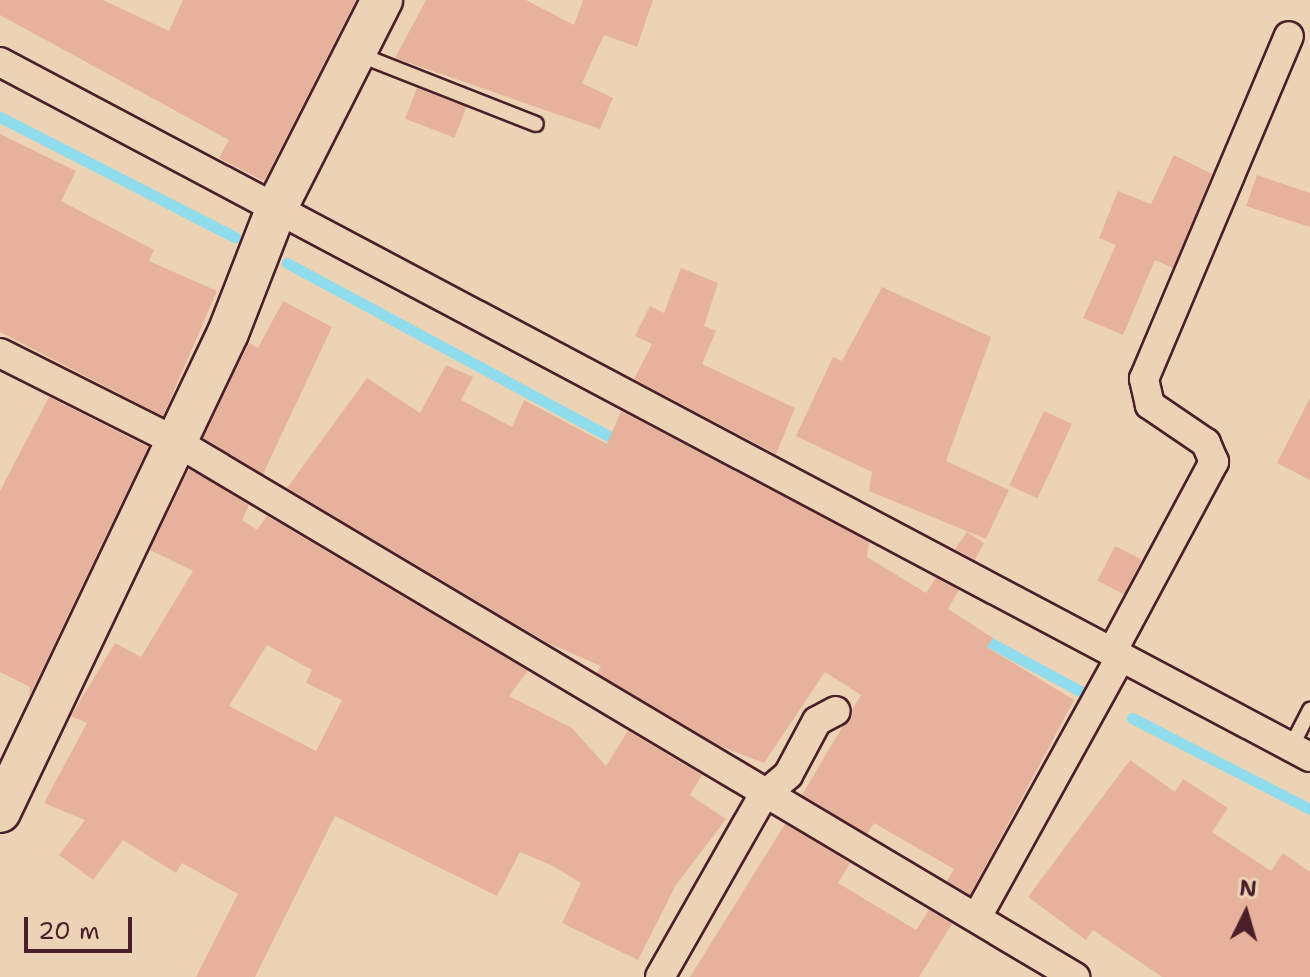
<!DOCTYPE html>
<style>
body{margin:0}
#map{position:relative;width:1310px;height:977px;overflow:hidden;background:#edd3b5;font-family:"Shantell Sans",sans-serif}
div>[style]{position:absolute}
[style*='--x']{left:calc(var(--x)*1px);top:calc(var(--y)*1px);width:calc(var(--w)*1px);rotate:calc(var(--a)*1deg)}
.stream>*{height:11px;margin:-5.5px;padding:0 5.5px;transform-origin:5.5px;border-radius:5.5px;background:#8edcec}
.building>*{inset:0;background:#e6b29c;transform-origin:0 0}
.roads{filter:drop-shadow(2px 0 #4a1f2b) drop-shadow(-2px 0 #4a1f2b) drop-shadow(0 2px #4a1f2b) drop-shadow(0 -2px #4a1f2b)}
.lane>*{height:14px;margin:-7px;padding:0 7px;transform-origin:7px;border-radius:7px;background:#edd3b5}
.street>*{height:28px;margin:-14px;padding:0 14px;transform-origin:14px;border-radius:14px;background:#edd3b5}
.secondary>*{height:40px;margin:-20px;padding:0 20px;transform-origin:20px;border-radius:20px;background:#edd3b5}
span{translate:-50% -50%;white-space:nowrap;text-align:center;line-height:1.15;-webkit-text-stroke:6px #edd3b5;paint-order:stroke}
.north{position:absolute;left:1206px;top:873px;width:80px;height:80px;-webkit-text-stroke:6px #edd3b5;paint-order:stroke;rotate:5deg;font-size:22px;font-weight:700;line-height:32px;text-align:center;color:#4a1f2b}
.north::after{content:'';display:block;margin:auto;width:28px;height:36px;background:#4a1f2b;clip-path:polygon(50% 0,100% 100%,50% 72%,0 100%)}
.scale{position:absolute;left:24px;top:917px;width:108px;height:36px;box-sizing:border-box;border:4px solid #4a1f2b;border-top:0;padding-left:10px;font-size:24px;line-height:28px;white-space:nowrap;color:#4a1f2b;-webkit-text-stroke:6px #edd3b5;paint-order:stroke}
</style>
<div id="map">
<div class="stream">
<i style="--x:0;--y:117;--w:264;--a:27.1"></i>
<i style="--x:287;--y:263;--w:379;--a:28.3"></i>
<i style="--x:978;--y:636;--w:120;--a:28.3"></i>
<i style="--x:1132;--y:718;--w:200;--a:27.1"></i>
</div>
<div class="building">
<i style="clip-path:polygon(0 0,103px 0,169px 31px,183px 0,356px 0,264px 181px,219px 158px,229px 140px,0 15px)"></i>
<i style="clip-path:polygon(426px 0,526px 0,574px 25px,583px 0,653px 0,637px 47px,604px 35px,582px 83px,613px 98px,600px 129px,395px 58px)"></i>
<i style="left:417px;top:88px;width:53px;height:33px;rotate:21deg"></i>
<i style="clip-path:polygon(0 134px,76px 171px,61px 201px,154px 250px,149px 261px,217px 291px,163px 416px,0 332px)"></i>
<i style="clip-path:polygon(1174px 155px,1212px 174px,1173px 268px,1155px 260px,1123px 335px,1083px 318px,1116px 245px,1099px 238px,1118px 191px,1151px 204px)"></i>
<i style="clip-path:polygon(1257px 175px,1310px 193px,1310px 227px,1246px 206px)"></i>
<i style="clip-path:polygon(681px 268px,718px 283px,704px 326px,716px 331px,702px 364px,795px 408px,776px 454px,634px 379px,652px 344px,635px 336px,650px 306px,664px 313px)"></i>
<i style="clip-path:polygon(882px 287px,991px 337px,946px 461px,1009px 490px,986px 539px,869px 491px,872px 472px,796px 436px,833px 357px,842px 361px)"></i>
<i style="clip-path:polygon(283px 301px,332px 327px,263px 474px,203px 438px,249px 343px,258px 348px)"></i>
<i style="clip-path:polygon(446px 365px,473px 377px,461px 400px,512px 427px,524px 400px,607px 444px,621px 411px,869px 542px,867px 557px,926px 593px,936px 578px,959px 590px,948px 609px,993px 638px,987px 647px,1074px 700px,970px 895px,947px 881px,954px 869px,874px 823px,867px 834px,802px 795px,861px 695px,825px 672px,764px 763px,720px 746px,597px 673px,601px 666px,548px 643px,287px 488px,367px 378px,420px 413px)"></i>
<i style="clip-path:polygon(49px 397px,148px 447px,29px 697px,30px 687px,0 672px,0 491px)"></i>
<i style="clip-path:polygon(1310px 398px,1310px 480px,1277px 463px)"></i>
<i style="left:1044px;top:411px;width:31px;height:82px;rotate:25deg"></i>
<i style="clip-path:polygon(evenodd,189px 469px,249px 505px,242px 520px,257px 530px,267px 516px,528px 671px,509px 696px,572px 728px,606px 766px,628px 731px,702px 775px,690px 795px,726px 819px,676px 885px,638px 960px,562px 923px,581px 883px,551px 865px,520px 852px,497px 896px,335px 816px,255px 977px,196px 977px,238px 894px,182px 863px,176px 873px,123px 840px,93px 880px,59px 855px,85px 820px,44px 803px,87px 723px,71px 716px,115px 643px,141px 657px,193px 571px,150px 550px,189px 469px,267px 645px,312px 670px,306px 683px,342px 700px,316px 751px,229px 706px,267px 645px)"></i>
<i style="clip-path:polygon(967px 532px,984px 543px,975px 560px,955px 549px)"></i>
<i style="left:1115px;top:546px;width:30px;height:39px;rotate:27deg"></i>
<i style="clip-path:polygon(1130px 760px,1175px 792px,1183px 779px,1228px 808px,1212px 832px,1271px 871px,1283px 853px,1310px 872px,1310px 977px,1162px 977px,1093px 930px,1086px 940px,1028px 897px)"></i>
<i style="clip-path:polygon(785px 824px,850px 863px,838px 883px,916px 930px,929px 910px,952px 924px,919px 977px,690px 977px)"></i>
</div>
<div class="roads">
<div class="lane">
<i style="--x:358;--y:54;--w:191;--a:21.5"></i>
<i style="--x:1291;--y:747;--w:42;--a:-62.8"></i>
</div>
<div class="street">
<i style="--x:0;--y:62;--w:1483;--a:27.95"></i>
<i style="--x:0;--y:353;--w:196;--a:26.7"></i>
<i style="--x:175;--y:441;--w:1048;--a:30.78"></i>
<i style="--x:1112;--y:652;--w:216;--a:-61.8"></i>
<i style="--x:1214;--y:462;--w:21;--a:-113"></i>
<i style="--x:1206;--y:443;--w:68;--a:-145.8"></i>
<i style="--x:1150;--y:405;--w:27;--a:-103"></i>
<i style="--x:1144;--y:379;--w:372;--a:-67.1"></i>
<i style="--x:977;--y:917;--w:298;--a:-61.1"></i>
<i style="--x:660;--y:977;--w:208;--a:-60.4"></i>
<i style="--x:763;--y:796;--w:33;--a:-40"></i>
<i style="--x:788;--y:775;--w:61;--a:-61.8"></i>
<i style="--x:817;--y:721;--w:21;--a:-28"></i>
</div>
<div class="secondary">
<i style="--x:0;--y:812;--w:530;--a:-64.55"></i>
<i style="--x:228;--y:333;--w:137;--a:-68.7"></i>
<i style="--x:278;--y:205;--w:230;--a:-63.1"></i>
</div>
</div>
<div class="north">N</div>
<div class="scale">20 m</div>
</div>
